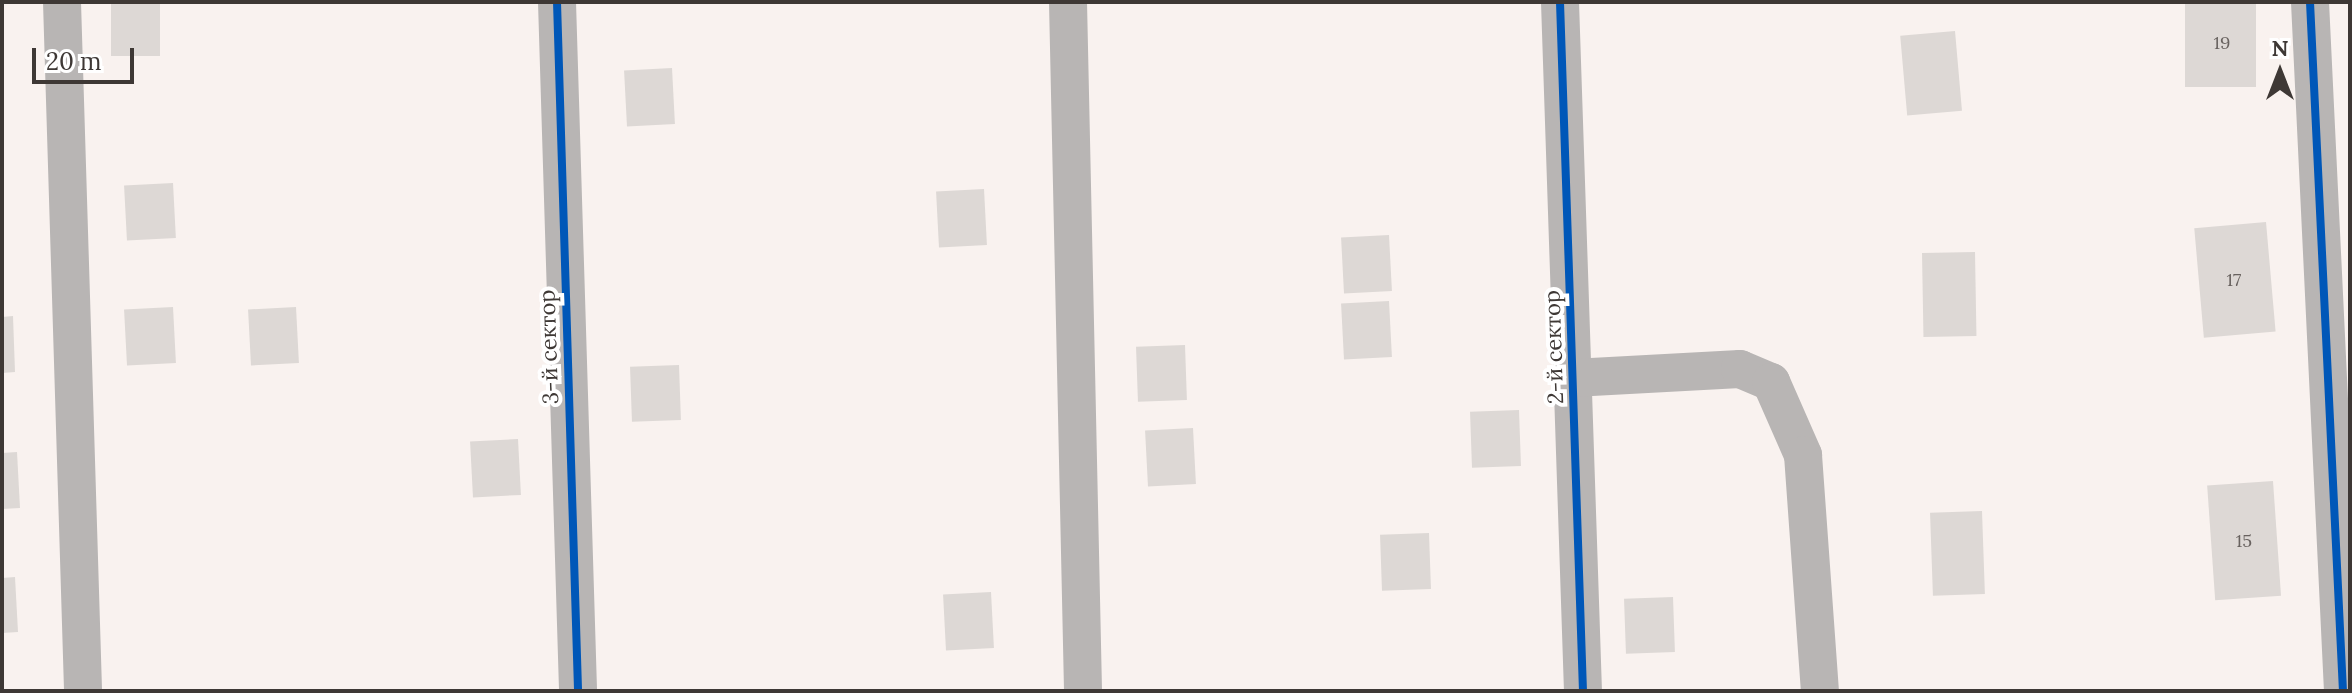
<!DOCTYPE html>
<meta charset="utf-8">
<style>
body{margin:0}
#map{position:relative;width:2352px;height:693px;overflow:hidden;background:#f9f2ef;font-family:Lora,serif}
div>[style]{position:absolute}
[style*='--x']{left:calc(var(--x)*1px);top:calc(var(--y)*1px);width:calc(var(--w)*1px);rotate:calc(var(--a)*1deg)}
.building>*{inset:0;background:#ddd8d5;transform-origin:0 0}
.minor>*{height:38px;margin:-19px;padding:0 19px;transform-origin:19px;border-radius:19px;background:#b8b5b4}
.cycleway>*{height:8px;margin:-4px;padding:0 4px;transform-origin:4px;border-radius:4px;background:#0057b8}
span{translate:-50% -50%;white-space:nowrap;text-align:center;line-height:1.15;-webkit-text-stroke:8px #fff;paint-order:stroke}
.number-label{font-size:18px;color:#68625f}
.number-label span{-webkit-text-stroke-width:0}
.street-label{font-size:22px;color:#3e3835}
.frame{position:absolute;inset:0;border:4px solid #3e3835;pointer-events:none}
.north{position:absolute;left:2240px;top:32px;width:80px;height:80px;-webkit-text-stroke:6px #fff;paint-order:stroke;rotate:0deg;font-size:22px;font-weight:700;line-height:32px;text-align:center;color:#3e3835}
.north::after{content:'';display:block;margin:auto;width:28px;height:36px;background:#3e3835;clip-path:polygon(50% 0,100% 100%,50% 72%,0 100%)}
.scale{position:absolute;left:32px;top:48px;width:102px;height:36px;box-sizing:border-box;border:4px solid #3e3835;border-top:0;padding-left:10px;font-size:24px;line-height:28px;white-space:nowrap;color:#3e3835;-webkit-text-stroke:6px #fff;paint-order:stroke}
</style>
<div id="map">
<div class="building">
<i style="left:111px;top:2px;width:49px;height:54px"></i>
<i style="left:2185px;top:2px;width:71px;height:85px"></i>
<i style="left:1955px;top:31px;width:80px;height:55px;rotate:85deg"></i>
<i style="left:672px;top:68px;width:56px;height:48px;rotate:87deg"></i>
<i style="left:173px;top:183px;width:55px;height:49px;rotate:87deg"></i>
<i style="left:984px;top:189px;width:56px;height:48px;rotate:87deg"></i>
<i style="left:2266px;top:222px;width:110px;height:72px;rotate:85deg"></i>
<i style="left:1389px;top:235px;width:56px;height:48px;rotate:87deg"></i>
<i style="left:1975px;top:252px;width:84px;height:53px;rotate:89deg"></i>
<i style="left:1389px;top:301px;width:56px;height:48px;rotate:87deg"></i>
<i style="left:173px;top:307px;width:56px;height:49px;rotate:87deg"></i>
<i style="left:296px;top:307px;width:56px;height:48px;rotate:87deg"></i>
<i style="clip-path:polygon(13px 316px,15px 372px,2px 373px,2px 317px)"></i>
<i style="left:1185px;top:345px;width:55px;height:49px;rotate:88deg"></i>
<i style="left:679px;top:365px;width:55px;height:49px;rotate:88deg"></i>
<i style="left:1519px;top:410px;width:56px;height:49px;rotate:88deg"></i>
<i style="left:1193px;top:428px;width:56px;height:48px;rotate:87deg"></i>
<i style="left:518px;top:439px;width:56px;height:48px;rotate:87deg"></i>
<i style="clip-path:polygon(17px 452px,20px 508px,2px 509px,2px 453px)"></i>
<i style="left:2273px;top:481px;width:115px;height:66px;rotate:86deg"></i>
<i style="left:1982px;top:511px;width:83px;height:52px;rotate:88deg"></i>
<i style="left:1429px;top:533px;width:56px;height:49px;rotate:88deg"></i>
<i style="clip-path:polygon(15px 577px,18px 632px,2px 633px,2px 578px)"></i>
<i style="left:991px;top:592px;width:56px;height:48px;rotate:87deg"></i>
<i style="left:1673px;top:597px;width:55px;height:49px;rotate:88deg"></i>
</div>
<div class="minor">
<i style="--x:62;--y:2;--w:689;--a:88.25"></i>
<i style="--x:557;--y:2;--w:689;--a:88.25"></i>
<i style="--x:1068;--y:2;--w:689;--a:88.75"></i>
<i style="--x:1560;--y:2;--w:689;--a:88.09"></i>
<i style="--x:2310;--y:2;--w:690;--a:87.26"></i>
<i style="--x:1573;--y:378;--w:167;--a:-3.1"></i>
<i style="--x:1740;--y:369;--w:34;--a:23"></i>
<i style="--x:1771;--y:382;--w:80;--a:66.3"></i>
<i style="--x:1803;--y:455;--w:237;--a:85.9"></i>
</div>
<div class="cycleway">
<i style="--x:557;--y:2;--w:689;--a:88.25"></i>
<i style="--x:1560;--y:2;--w:689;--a:88.09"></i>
<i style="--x:2310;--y:2;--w:690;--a:87.26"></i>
</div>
<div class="number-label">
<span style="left:2222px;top:43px">19</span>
<span style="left:2234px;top:280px">17</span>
<span style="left:2244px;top:541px">15</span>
</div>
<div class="street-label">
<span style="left:549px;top:347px;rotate:-92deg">3-й сектор</span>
<span style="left:1554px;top:347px;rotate:-92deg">2-й сектор</span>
</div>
<div class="frame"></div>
<div class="north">N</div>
<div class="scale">20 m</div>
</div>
